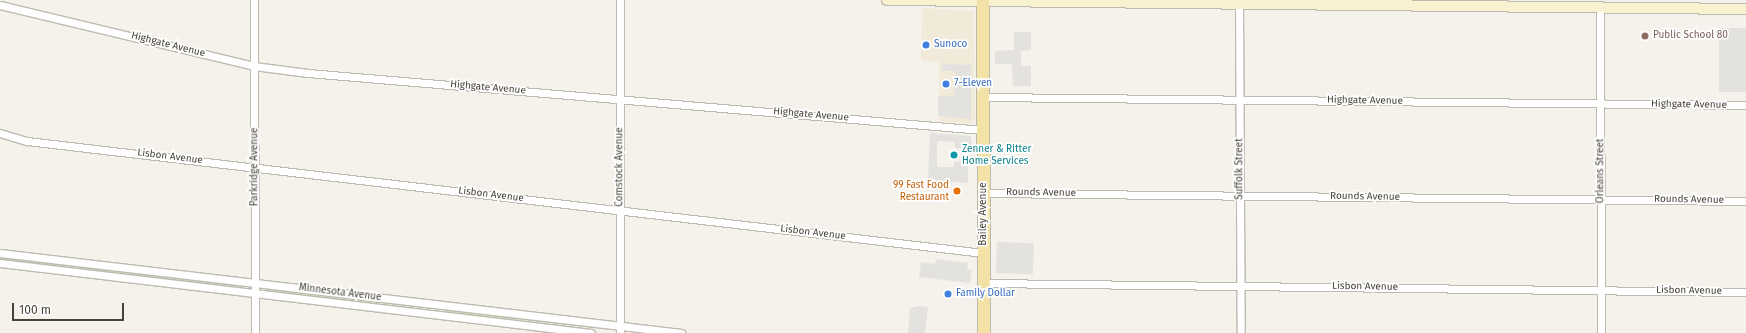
<!DOCTYPE html>
<style>
body{margin:0}
#map{position:relative;width:1746px;height:333px;overflow:hidden;background:#f4f2eb;font-family:"Fira Sans",sans-serif}
div>[style]{position:absolute}
[style*='--x']{left:calc(var(--x)*1px);top:calc(var(--y)*1px);width:calc(var(--w)*1px);rotate:calc(var(--a)*1deg)}
.commercial>*{inset:0;background:#f2ead9}
.green>*{inset:0;background:#cde2b9}
.parking>*{inset:0;background:#e3e2df;transform-origin:0 0}
.roads{filter:drop-shadow(1px 0 #bebaaf) drop-shadow(-1px 0 #bebaaf) drop-shadow(0 1px #bebaaf) drop-shadow(0 -1px #bebaaf)}
.street>*{height:7px;margin:-3.5px;padding:0 3.5px;transform-origin:3.5px;border-radius:3.5px;background:#fff}
.secondary>*{height:10px;margin:-5px;padding:0 5px;transform-origin:5px;border-radius:5px;background:#f8f2d0}
.primary>*{height:12px;margin:-6px;padding:0 6px;transform-origin:6px;border-radius:6px;background:#f2e2a5}
.dots>*{width:11px;height:11px;translate:-50% -50%;box-sizing:border-box;border:2px solid #fff;border-radius:50%}
span{translate:-50% -50%;white-space:nowrap;text-align:center;line-height:1.15;-webkit-text-stroke:3.5px #fff;paint-order:stroke}
.education-label{font-size:10px;color:#785e54}
.left{translate:0 -50%;text-align:left}
.street-label{font-size:10px;color:#47433a}
.shop-label{font-size:10px;color:#366cbe}
.culture-label{font-size:10px;color:#0d838f}
.food-label{font-size:10px;color:#c56008}
.right{translate:-100% -50%;text-align:right}
.scale{position:absolute;left:12px;top:303px;width:112px;height:18px;box-sizing:border-box;border:2px solid #47433a;border-top:0;padding-left:5px;font-size:12px;line-height:14px;white-space:nowrap;color:#47433a;-webkit-text-stroke:3px #fff;paint-order:stroke}
</style>
<div id="map">
<div class="commercial">
<i style="clip-path:polygon(922px 8px,974px 11px,975px 118px,971px 124px,939px 121px,939px 62px,921px 60px)"></i>
</div>
<div class="green">
<i style="clip-path:polygon(0 257px,69px 265px,71px 267px,0 260px)"></i>
<i style="clip-path:polygon(83px 266px,240px 285px,241px 287px,82px 269px)"></i>
<i style="clip-path:polygon(270px 289px,433px 308px,434px 309px,270px 292px)"></i>
<i style="clip-path:polygon(446px 309px,609px 328px,610px 330px,446px 312px)"></i>
</div>
<div class="parking">
<i style="left:1719px;top:28px;width:27px;height:64px"></i>
<i style="clip-path:polygon(1014px 32px,1031px 32px,1031px 50px,1021px 51px,1021px 66px,1031px 66px,1031px 86px,1013px 86px,1012px 64px,995px 64px,995px 51px,1014px 50px)"></i>
<i style="clip-path:polygon(942px 64px,971px 65px,971px 119px,938px 116px,938px 96px,954px 96px,955px 71px,942px 71px)"></i>
<i style="clip-path:polygon(930px 133px,971px 136px,972px 148px,955px 148px,955px 142px,937px 141px,937px 167px,954px 167px,954px 162px,968px 162px,968px 183px,928px 179px)"></i>
<i style="left:997px;top:242px;width:37px;height:31px;rotate:2deg"></i>
<i style="clip-path:polygon(936px 259px,968px 263px,967px 270px,972px 270px,970px 283px,919px 277px,921px 262px,935px 264px)"></i>
<i style="clip-path:polygon(920px 306px,928px 307px,925px 333px,908px 333px,910px 308px)"></i>
</div>
<div class="roads">
<div class="street">
<i style="--x:254;--y:0;--w:333;--a:89.8"></i>
<i style="--x:620;--y:0;--w:333;--a:90"></i>
<i style="--x:1239;--y:4;--w:329;--a:89.7"></i>
<i style="--x:0;--y:5;--w:261;--a:13.5"></i>
<i style="--x:254;--y:66;--w:54;--a:7.4"></i>
<i style="--x:308;--y:73;--w:677;--a:4.83"></i>
<i style="--x:1600;--y:8;--w:325;--a:89.8"></i>
<i style="--x:983;--y:97;--w:763;--a:0.6"></i>
<i style="--x:0;--y:133;--w:28;--a:17"></i>
<i style="--x:27;--y:141;--w:964;--a:6.68"></i>
<i style="--x:983;--y:193;--w:763;--a:0.6"></i>
<i style="--x:0;--y:253;--w:686;--a:6.7"></i>
<i style="--x:0;--y:263;--w:595;--a:6.75"></i>
<i style="--x:984;--y:283;--w:762;--a:0.68"></i>
</div>
<div class="secondary">
<i style="--x:887;--y:0;--w:859;--a:0.6"></i>
</div>
<div class="primary">
<i style="--x:983;--y:0;--w:333;--a:89.8"></i>
</div>
</div>
<div class="dots">
<i style="left:1645px;top:36px;background:#8d6e63"></i>
<i style="left:926px;top:45px;background:#3f7fe0"></i>
<i style="left:946px;top:84px;background:#3f7fe0"></i>
<i style="left:954px;top:155px;background:#0f9aa8"></i>
<i style="left:957px;top:191px;background:#e8710a"></i>
<i style="left:948px;top:294px;background:#3f7fe0"></i>
</div>
<div class="education-label">
<span class="left" style="left:1653px;top:36px">Public School 80</span>
</div>
<div class="street-label">
<span style="left:168px;top:45px;rotate:14deg">Highgate Avenue</span>
<span style="left:488px;top:88px;rotate:5deg">Highgate Avenue</span>
<span style="left:1365px;top:101px;rotate:1deg">Highgate Avenue</span>
<span style="left:1689px;top:105px;rotate:1deg">Highgate Avenue</span>
<span style="left:811px;top:115px;rotate:5deg">Highgate Avenue</span>
<span style="left:170px;top:157px;rotate:7deg">Lisbon Avenue</span>
<span style="left:255px;top:167px;rotate:-90deg">Parkridge Avenue</span>
<span style="left:620px;top:167px;rotate:-90deg">Comstock Avenue</span>
<span style="left:1240px;top:169px;rotate:-90deg">Suffolk Street</span>
<span style="left:1601px;top:171px;rotate:-90deg">Orleans Street</span>
<span style="left:1041px;top:193px;rotate:1deg">Rounds Avenue</span>
<span style="left:491px;top:195px;rotate:7deg">Lisbon Avenue</span>
<span style="left:1365px;top:197px;rotate:1deg">Rounds Avenue</span>
<span style="left:1689px;top:200px;rotate:1deg">Rounds Avenue</span>
<span style="left:984px;top:214px;rotate:-90deg">Bailey Avenue</span>
<span style="left:813px;top:233px;rotate:7deg">Lisbon Avenue</span>
<span style="left:1365px;top:287px;rotate:1deg">Lisbon Avenue</span>
<span style="left:1689px;top:291px;rotate:1deg">Lisbon Avenue</span>
<span style="left:340px;top:293px;rotate:7deg">Minnesota Avenue</span>
</div>
<div class="shop-label">
<span class="left" style="left:934px;top:45px">Sunoco</span>
<span class="left" style="left:954px;top:84px">7-Eleven</span>
<span class="left" style="left:956px;top:294px">Family Dollar</span>
</div>
<div class="culture-label">
<span class="left" style="left:962px;top:155px">Zenner &amp; Ritter<br>Home Services</span>
</div>
<div class="food-label">
<span class="right" style="left:949px;top:191px">99 Fast Food<br>Restaurant</span>
</div>
<div class="scale">100 m</div>
</div>
